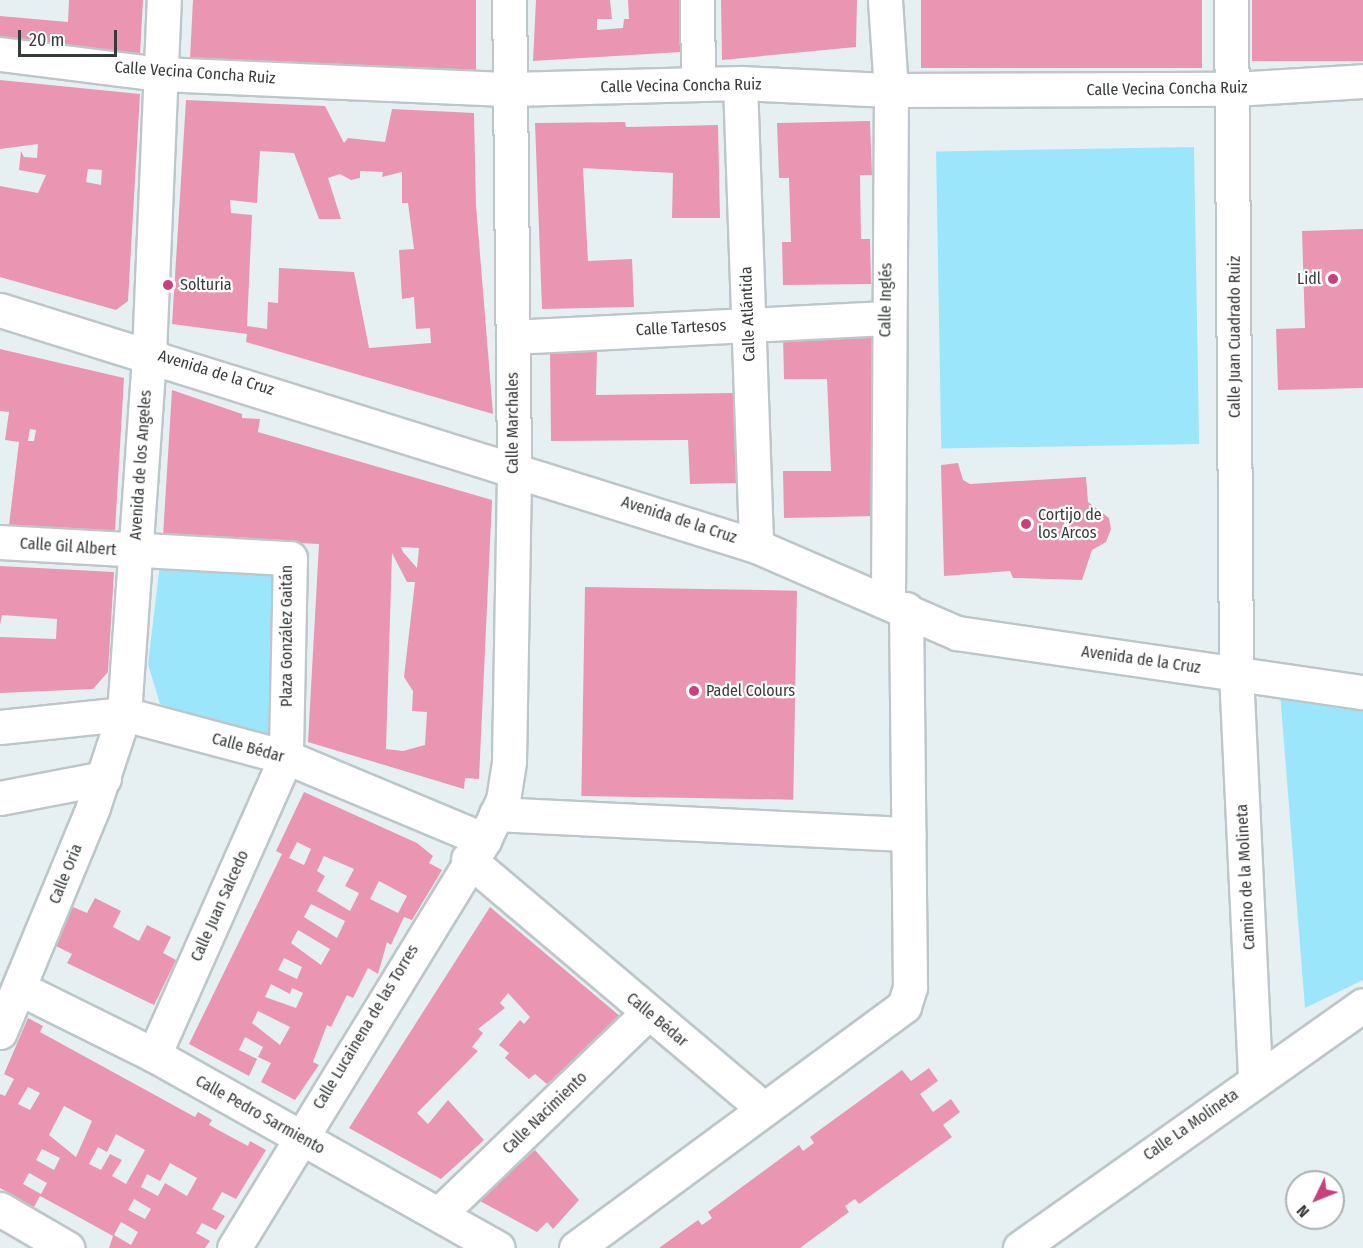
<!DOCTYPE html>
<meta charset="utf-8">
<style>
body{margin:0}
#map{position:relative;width:1363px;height:1248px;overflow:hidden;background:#e6f0f3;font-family:"Fira Sans Condensed",sans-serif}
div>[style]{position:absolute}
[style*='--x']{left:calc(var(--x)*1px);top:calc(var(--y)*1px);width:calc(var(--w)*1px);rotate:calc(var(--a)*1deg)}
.green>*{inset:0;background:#9ce6fc;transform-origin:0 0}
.building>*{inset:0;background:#ea96b2;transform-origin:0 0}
.roads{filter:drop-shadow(2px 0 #bdc6c9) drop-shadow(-2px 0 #bdc6c9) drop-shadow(0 2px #bdc6c9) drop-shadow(0 -2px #bdc6c9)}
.minor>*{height:33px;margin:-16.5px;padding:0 16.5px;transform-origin:16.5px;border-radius:16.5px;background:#fff}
.dots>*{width:16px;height:16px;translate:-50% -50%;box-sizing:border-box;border:3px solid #fff;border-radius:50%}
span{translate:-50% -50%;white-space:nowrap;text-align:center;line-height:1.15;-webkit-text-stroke:4.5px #fff;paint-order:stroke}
.street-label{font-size:16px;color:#373a3b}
.poi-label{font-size:16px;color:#373a3b}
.right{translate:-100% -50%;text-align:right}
.left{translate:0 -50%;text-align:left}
.north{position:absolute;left:1285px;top:1170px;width:60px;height:60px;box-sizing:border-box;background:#fff;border:2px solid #afb0b1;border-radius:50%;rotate:227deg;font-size:16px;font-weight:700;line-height:24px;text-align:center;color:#373a3b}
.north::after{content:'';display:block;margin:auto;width:21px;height:27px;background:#c9407a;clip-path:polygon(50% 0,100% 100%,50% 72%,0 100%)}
.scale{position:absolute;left:18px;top:30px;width:99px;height:27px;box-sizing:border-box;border:3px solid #373a3b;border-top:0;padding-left:8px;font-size:18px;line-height:21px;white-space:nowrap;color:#373a3b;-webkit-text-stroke:4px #fff;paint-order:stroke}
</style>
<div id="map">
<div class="green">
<i style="left:1194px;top:147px;width:297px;height:258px;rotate:89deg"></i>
<i style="clip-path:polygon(290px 558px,276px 741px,160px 704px,148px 664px,160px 564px)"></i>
<i style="clip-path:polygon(1279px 680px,1363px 695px,1363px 980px,1305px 1008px)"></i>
</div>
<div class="building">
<i style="clip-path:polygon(69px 0,143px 0,140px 54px,0 41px,0 16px,68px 22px)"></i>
<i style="clip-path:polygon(193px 0,476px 0,476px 73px,190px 59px)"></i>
<i style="clip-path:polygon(536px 0,610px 0,612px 19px,597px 19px,597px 30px,623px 28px,624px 19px,629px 19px,628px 0,679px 0,681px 52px,533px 61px)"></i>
<i style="clip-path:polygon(721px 0,857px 0,856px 47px,722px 60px)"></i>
<i style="left:921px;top:0;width:281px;height:68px"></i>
<i style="left:1252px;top:0;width:111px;height:61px"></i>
<i style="clip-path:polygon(evenodd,0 80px,140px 94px,128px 301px,116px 310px,0 277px,0 186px,38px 193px,46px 175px,19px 170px,21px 151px,24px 157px,37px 158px,38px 144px,0 149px,0 80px,88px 169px,102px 170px,101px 185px,86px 182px,88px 169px)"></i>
<i style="clip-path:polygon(evenodd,186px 100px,325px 106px,344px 143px,348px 138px,385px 142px,392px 109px,474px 113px,476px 205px,493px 414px,246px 342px,247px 334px,172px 324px,186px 100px,260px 151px,294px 153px,319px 219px,341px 219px,328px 178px,340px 174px,351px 180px,360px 178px,360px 171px,383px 172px,382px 177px,402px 172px,402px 203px,408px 203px,414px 249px,399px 250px,402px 299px,414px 297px,416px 329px,430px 328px,431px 343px,369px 348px,354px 272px,279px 268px,278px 303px,268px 302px,267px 329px,247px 326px,252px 215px,231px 213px,230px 200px,257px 203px,260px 151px)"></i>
<i style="clip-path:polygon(870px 121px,872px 175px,860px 175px,861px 239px,870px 239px,871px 284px,783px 285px,782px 242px,791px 242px,789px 178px,779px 178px,777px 123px)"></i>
<i style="clip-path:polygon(625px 122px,626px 127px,718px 125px,720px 218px,672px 218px,673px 173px,583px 168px,588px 261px,632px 259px,634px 307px,542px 309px,535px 123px)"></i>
<i style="clip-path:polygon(1363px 229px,1363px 388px,1278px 390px,1276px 329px,1305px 328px,1302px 231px)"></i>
<i style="clip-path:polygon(874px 333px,878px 516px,784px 518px,783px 471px,831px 471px,827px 379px,784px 379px,783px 334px)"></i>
<i style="clip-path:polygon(evenodd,0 349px,124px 378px,115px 531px,9px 525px,19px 442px,5px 440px,9px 412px,0 411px,0 349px,30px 429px,36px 430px,34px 441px,28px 441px,30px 429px)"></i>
<i style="clip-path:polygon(597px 350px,596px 395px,734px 393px,737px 483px,690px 484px,688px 440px,551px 441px,550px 353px)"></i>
<i style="clip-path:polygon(evenodd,172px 390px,242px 414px,242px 418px,260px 419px,258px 432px,492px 500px,479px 779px,465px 778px,464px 789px,308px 742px,319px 544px,163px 536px,172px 390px,401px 547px,419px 548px,417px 568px,403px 552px,401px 547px,172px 390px,392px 553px,407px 582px,415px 582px,404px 677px,413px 691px,412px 711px,427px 712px,425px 745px,403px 751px,386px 749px,392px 553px)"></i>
<i style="clip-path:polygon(958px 463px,963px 480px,970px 484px,1086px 477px,1088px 502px,1109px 518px,1111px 529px,1106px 542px,1092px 550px,1082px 580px,1013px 578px,1010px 571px,944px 576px,941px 465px)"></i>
<i style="clip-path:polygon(0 566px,114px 572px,108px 672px,93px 689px,0 693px,0 637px,56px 639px,57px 619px,2px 615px,0 625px)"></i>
<i style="left:585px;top:587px;width:212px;height:209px;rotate:1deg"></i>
<i style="clip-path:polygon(evenodd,304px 792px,417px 843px,433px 856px,429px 863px,442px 870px,412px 920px,404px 917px,391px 945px,387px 942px,378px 974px,368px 968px,353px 998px,347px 995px,331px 1027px,327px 1025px,313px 1062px,319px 1065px,295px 1100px,261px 1082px,271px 1063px,258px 1057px,263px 1047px,245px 1037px,239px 1050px,257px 1059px,249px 1076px,189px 1044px,282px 854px,276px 851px,304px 792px,297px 842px,311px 849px,304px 865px,289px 858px,297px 842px,304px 792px,324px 856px,354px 869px,345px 886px,359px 893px,350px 911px,317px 891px,325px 876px,317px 871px,324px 856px,304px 792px,379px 881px,407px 896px,398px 913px,370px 899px,379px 881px,304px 792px,311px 904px,345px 921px,337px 938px,304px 917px,311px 904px,304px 792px,298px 930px,330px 949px,321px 965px,291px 943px,298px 930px,304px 792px,284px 958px,302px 967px,297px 979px,278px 970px,284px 958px,304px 792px,271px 984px,290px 994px,292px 988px,303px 993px,296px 1008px,265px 997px,271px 984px,304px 792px,258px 1011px,290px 1027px,280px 1045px,252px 1023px,258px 1011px)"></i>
<i style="clip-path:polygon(95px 898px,121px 911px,113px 927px,139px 941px,147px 925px,171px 937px,163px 953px,176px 960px,154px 1005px,67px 963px,72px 954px,54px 945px,73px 907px,87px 913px)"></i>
<i style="clip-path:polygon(490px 907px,621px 1017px,547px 1084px,535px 1074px,529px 1079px,505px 1058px,509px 1053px,499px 1045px,520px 1020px,524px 1024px,530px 1017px,508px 993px,500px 1003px,505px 1008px,478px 1029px,483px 1033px,472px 1047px,478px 1051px,417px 1113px,428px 1124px,448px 1100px,484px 1140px,441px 1179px,349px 1128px)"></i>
<i style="clip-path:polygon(evenodd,28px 1018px,43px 1026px,40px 1032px,195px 1117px,198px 1112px,212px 1120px,209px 1125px,248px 1146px,250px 1141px,266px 1150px,236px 1199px,222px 1192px,212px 1209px,225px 1216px,216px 1230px,202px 1223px,196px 1233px,210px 1241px,205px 1248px,109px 1248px,113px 1236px,64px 1209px,40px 1196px,34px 1207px,0 1188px,0 1094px,5px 1096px,14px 1079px,4px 1074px,28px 1018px,28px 1087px,40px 1093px,30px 1110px,18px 1104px,28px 1087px,28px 1018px,64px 1106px,92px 1121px,76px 1157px,49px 1135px,64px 1106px,28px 1018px,116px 1134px,145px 1150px,126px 1184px,112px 1176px,122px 1160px,110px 1154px,101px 1170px,89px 1164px,98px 1147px,107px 1152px,116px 1134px,28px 1018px,42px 1149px,60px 1158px,54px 1170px,36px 1160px,42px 1149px,28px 1018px,170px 1163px,197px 1178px,187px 1196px,165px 1183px,158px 1196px,141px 1187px,147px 1174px,160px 1181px,170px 1163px,28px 1018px,29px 1173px,47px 1183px,41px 1194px,23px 1184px,29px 1173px,28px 1018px,134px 1199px,151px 1209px,145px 1219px,128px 1210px,134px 1199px,28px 1018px,121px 1222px,138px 1232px,131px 1245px,114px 1235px,121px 1222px)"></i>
<i style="clip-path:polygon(929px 1068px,938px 1081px,920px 1094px,933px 1112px,951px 1099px,960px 1112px,943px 1125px,952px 1137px,859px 1204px,855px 1199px,845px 1206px,849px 1212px,800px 1248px,659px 1248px,698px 1220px,702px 1225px,712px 1218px,708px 1212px,799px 1145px,803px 1151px,814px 1143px,810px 1137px,902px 1070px,911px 1081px)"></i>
<i style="clip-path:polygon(535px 1150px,579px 1200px,553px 1229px,547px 1222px,537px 1232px,478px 1200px)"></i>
</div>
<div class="roads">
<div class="minor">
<i style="--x:697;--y:0;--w:84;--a:89.3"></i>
<i style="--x:885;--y:0;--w:90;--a:86.2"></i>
<i style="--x:891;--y:90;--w:511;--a:90.34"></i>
<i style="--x:1231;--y:0;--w:673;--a:89.57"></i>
<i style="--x:1236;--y:673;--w:408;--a:87.3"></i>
<i style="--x:0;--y:54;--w:162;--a:7.1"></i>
<i style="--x:161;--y:74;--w:349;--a:2.5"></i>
<i style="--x:510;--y:89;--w:230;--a:-1.5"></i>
<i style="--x:740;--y:83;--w:151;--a:2.7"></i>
<i style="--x:891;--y:90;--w:343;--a:-0.2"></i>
<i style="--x:1234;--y:89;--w:129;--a:-3.5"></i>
<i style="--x:740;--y:83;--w:463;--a:88"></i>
<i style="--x:0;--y:310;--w:792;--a:17.34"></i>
<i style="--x:756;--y:546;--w:219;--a:23.4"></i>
<i style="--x:957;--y:633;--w:410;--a:8.3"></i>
<i style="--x:513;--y:337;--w:372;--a:-2.9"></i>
<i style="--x:0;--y:542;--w:290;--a:3.2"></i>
<i style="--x:290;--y:558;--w:199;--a:91.2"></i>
<i style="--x:286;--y:757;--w:326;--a:113.9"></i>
<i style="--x:0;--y:727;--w:125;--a:-6"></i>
<i style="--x:124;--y:714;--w:168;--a:14.9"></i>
<i style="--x:286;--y:757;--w:215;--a:22.7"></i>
<i style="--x:0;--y:798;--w:106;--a:-10.9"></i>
<i style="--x:496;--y:814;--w:413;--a:2.8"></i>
<i style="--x:468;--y:859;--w:387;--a:40.2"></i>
<i style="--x:19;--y:988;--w:151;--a:26.4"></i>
<i style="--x:154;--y:1055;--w:394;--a:29.3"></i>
<i style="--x:0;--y:1032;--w:243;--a:-67.5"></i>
<i style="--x:93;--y:807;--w:98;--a:-71.6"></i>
<i style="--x:124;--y:714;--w:362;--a:-86"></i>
<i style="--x:149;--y:353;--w:353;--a:-87.6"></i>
<i style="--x:0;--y:1209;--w:78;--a:30.2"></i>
<i style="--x:441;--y:1212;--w:287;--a:-43.9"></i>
<i style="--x:234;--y:1248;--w:479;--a:-58.5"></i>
<i style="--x:484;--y:840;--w:44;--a:-64.6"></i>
<i style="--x:503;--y:800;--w:39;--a:-81"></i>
<i style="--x:509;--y:761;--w:295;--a:-89"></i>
<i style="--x:514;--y:466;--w:466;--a:-90.6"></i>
<i style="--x:576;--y:1248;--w:408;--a:-36.4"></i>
<i style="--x:904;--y:1006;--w:20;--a:-72"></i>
<i style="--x:910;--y:987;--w:378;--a:-90.6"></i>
<i style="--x:1020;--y:1248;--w:420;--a:-35.3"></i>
</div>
</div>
<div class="dots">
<i style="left:1333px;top:279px;background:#c9407a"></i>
<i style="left:168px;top:285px;background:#c9407a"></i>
<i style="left:1026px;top:524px;background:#c9407a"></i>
<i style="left:694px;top:691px;background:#c9407a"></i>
</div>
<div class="street-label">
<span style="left:195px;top:73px;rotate:4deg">Calle Vecina Concha Ruiz</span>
<span style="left:681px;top:86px;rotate:-1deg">Calle Vecina Concha Ruiz</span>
<span style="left:1167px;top:89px;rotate:-1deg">Calle Vecina Concha Ruiz</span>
<span style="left:886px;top:300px;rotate:-89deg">Calle Inglés</span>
<span style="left:748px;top:314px;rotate:-92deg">Calle Atlántida</span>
<span style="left:681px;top:328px;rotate:-3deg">Calle Tartesos</span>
<span style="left:1235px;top:337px;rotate:-90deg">Calle Juan Cuadrado Ruiz</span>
<span style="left:216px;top:373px;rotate:17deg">Avenida de la Cruz</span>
<span style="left:513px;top:423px;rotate:-90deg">Calle Marchales</span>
<span style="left:141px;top:465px;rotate:-86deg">Avenida de los Angeles</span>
<span style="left:679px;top:520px;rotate:18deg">Avenida de la Cruz</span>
<span style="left:68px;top:547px;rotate:4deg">Calle Gil Albert</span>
<span style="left:287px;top:636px;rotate:-90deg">Plaza González Gaitán</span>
<span style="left:1141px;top:660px;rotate:8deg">Avenida de la Cruz</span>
<span style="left:248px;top:748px;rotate:15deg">Calle Bédar</span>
<span style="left:66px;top:874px;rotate:-68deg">Calle Oria</span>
<span style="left:1246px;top:877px;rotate:-93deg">Camino de la Molineta</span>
<span style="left:220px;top:906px;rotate:-66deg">Calle Juan Salcedo</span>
<span style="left:657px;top:1020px;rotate:40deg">Calle Bédar</span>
<span style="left:366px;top:1027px;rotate:-59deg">Calle Lucainena de las Torres</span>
<span style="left:545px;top:1113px;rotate:-44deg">Calle Nacimiento</span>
<span style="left:260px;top:1115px;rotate:29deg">Calle Pedro Sarmiento</span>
<span style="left:1191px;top:1125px;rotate:-35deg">Calle La Molineta</span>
</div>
<div class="poi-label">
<span class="right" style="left:1321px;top:279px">Lidl</span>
<span class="left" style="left:180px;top:285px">Solturia</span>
<span class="left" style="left:1038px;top:524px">Cortijo de<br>los Arcos</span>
<span class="left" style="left:706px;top:691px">Padel Colours</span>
</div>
<div class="north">N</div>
<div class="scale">20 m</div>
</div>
